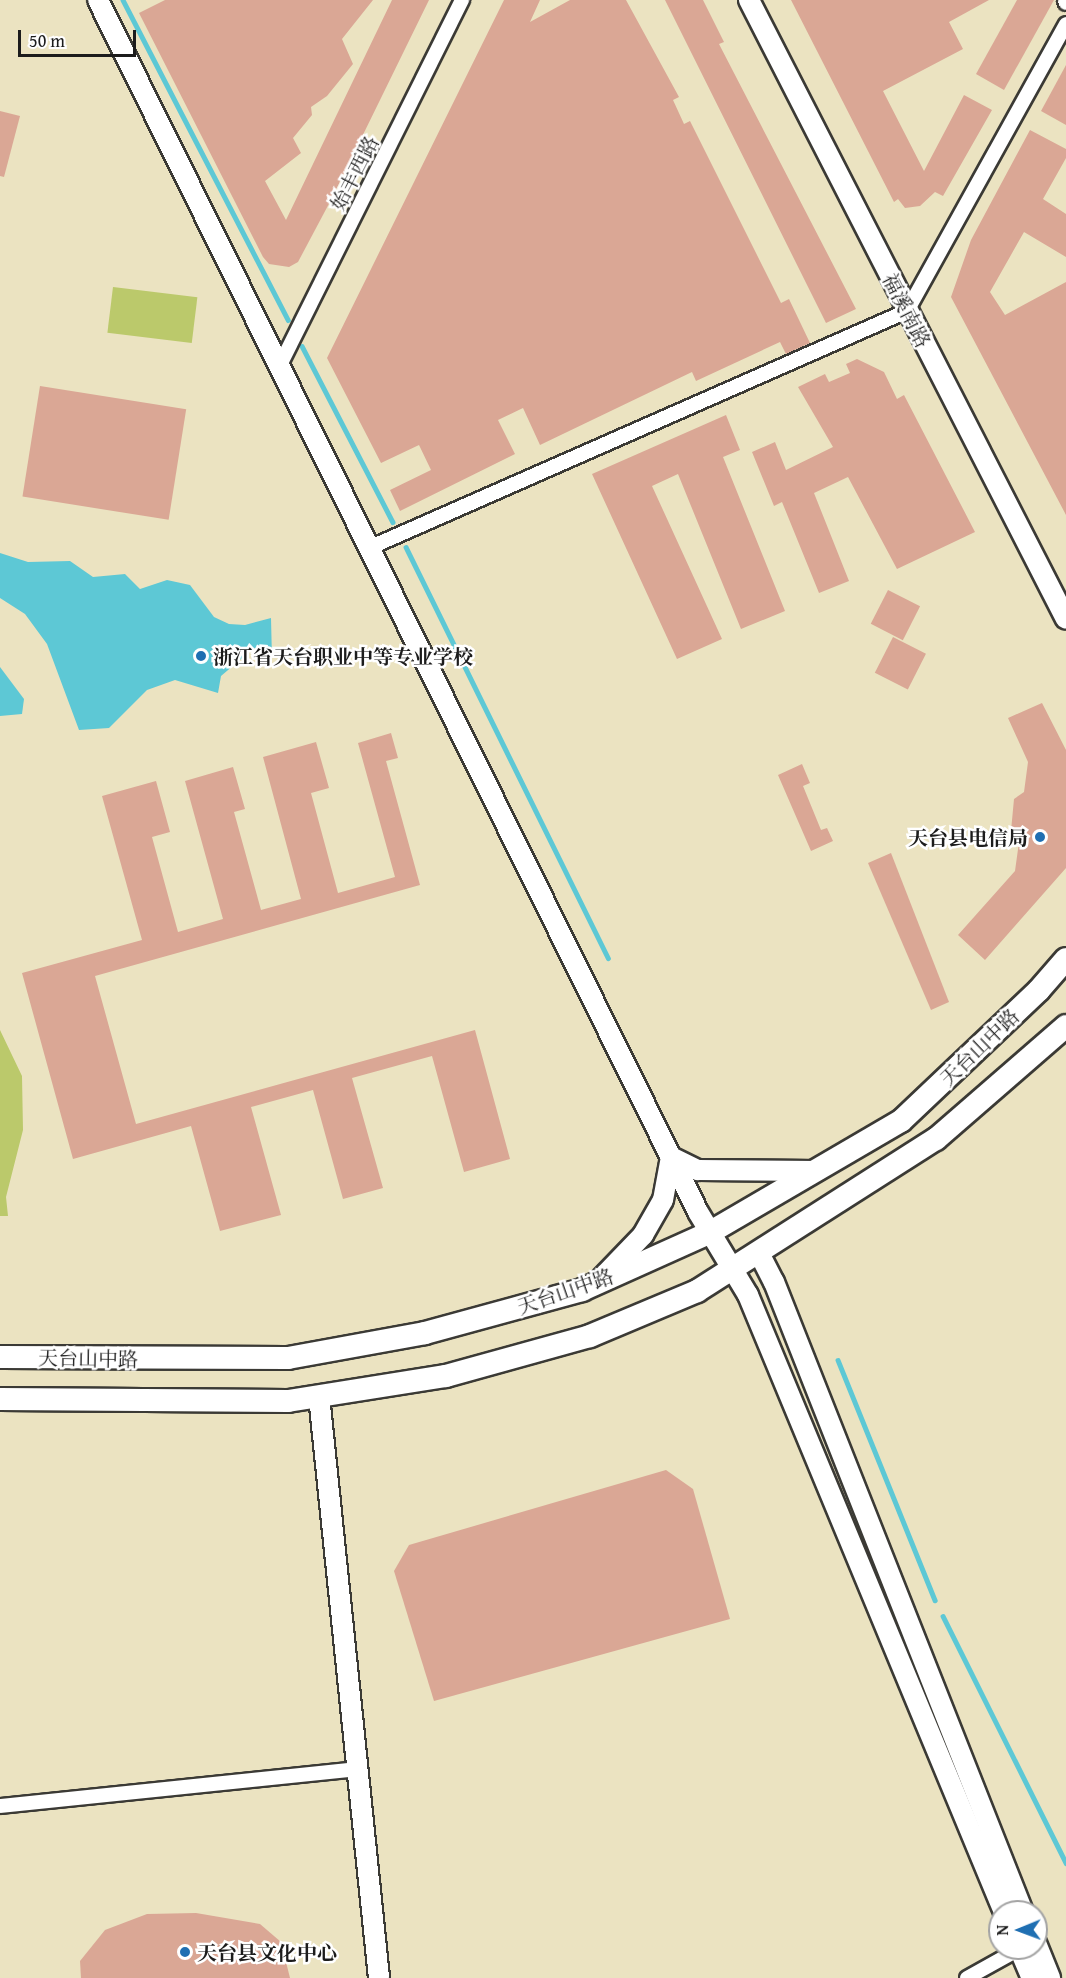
<!DOCTYPE html>
<meta charset="utf-8">
<style>
body{margin:0}
#map{position:relative;width:1066px;height:1978px;overflow:hidden;background:#ebe3c1;font-family:"Gentium Book Plus","Noto Serif SC",serif}
div>[style]{position:absolute}
[style*='--x']{left:calc(var(--x)*1px);top:calc(var(--y)*1px);width:calc(var(--w)*1px);rotate:calc(var(--a)*1deg)}
.green>*{inset:0;background:#bbc96b;transform-origin:0 0}
.water>*{inset:0;background:#5dc8d5}
.stream>*{height:4.5px;margin:-2.25px;padding:0 2.25px;transform-origin:2.25px;border-radius:2.25px;background:#5dc8d5}
.building>*{inset:0;background:#daa795;transform-origin:0 0}
.roads{filter:drop-shadow(2px 0 #3b3a35) drop-shadow(-2px 0 #3b3a35) drop-shadow(0 2px #3b3a35) drop-shadow(0 -2px #3b3a35)}
.street>*{height:14px;margin:-7px;padding:0 7px;transform-origin:7px;border-radius:7px;background:#fff}
.secondary>*{height:20px;margin:-10px;padding:0 10px;transform-origin:10px;border-radius:10px;background:#fff}
.primary>*{height:22px;margin:-11px;padding:0 11px;transform-origin:11px;border-radius:11px;background:#fff}
.dots>*{width:16px;height:16px;translate:-50% -50%;box-sizing:border-box;border:3px solid #fff;border-radius:50%}
span{translate:-50% -50%;white-space:nowrap;text-align:center;line-height:1.15;-webkit-text-stroke:5px #fff;paint-order:stroke}
.street-label{font-size:20px;color:#1c1c1c}
.poi-label{font-size:20px;color:#1c1c1c;font-weight:700}
.left{translate:0 -50%;text-align:left}
.right{translate:-100% -50%;text-align:right}
.north{position:absolute;left:988px;top:1900px;width:60px;height:60px;box-sizing:border-box;background:#fff;border:2px solid #a4a4a4;border-radius:50%;rotate:269deg;font-size:16px;font-weight:700;line-height:24px;text-align:center;color:#1c1c1c}
.north::after{content:'';display:block;margin:auto;width:21px;height:27px;background:#1f6fb2;clip-path:polygon(50% 0,100% 100%,50% 72%,0 100%)}
.scale{position:absolute;left:18px;top:30px;width:118px;height:27px;box-sizing:border-box;border:3px solid #1c1c1c;border-top:0;padding-left:8px;font-size:18px;line-height:21px;white-space:nowrap;color:#1c1c1c;-webkit-text-stroke:4px #fff;paint-order:stroke}
</style>
<div id="map">
<div class="green">
<i style="left:113px;top:287px;width:85px;height:46px;rotate:7deg"></i>
<i style="clip-path:polygon(0 1030px,22px 1076px,23px 1130px,6px 1197px,8px 1216px,0 1216px)"></i>
</div>
<div class="water">
<i style="clip-path:polygon(0 553px,28px 562px,70px 561px,93px 577px,125px 574px,140px 589px,167px 580px,190px 585px,214px 617px,229px 624px,245px 625px,271px 618px,272px 659px,254px 648px,221px 676px,218px 693px,175px 680px,147px 690px,109px 728px,79px 730px,47px 644px,25px 614px,0 598px)"></i>
<i style="clip-path:polygon(0 667px,24px 699px,22px 714px,0 716px)"></i>
</div>
<div class="stream">
<i style="--x:123;--y:0;--w:360;--a:62.7"></i>
<i style="--x:302;--y:346;--w:198;--a:62.7"></i>
<i style="--x:406;--y:547;--w:458;--a:63.8"></i>
<i style="--x:838;--y:1360;--w:259;--a:68"></i>
<i style="--x:943;--y:1616;--w:276;--a:63.5"></i>
</div>
<div class="building">
<i style="clip-path:polygon(165px 0,373px 0,342px 39px,353px 64px,327px 96px,311px 107px,312px 115px,293px 138px,301px 153px,265px 181px,286px 220px,392px 0,429px 0,332px 198px,298px 262px,289px 267px,269px 264px,263px 257px,139px 13px)"></i>
<i style="clip-path:polygon(504px 0,540px 0,530px 22px,570px 0,626px 0,679px 97px,673px 100px,684px 124px,690px 121px,781px 303px,789px 299px,810px 343px,786px 354px,780px 342px,696px 381px,692px 372px,540px 445px,523px 408px,498px 420px,515px 454px,400px 511px,390px 490px,431px 470px,419px 445px,381px 463px,327px 358px)"></i>
<i style="clip-path:polygon(665px 0,703px 0,724px 42px,719px 44px,856px 309px,826px 323px)"></i>
<i style="clip-path:polygon(791px 0,989px 0,949px 22px,963px 49px,883px 91px,924px 171px,964px 95px,992px 110px,943px 196px,935px 192px,920px 206px,905px 208px,898px 199px,894px 202px)"></i>
<i style="clip-path:polygon(1017px 0,1054px 0,1004px 90px,976px 74px)"></i>
<i style="clip-path:polygon(1066px 65px,1066px 125px,1041px 111px)"></i>
<i style="clip-path:polygon(0 111px,20px 116px,4px 177px,0 176px)"></i>
<i style="clip-path:polygon(1030px 130px,1066px 149px,1066px 158px,1043px 199px,1066px 214px,1066px 257px,1024px 232px,990px 292px,1005px 315px,1066px 282px,1066px 515px,951px 297px,971px 240px)"></i>
<i style="clip-path:polygon(857px 359px,884px 372px,897px 399px,904px 395px,975px 532px,897px 569px,848px 477px,814px 493px,849px 581px,819px 593px,782px 502px,774px 506px,752px 452px,775px 442px,786px 470px,833px 447px,798px 387px,825px 374px,829px 382px,850px 373px,846px 364px)"></i>
<i style="left:40px;top:386px;width:148px;height:112px;rotate:9deg"></i>
<i style="clip-path:polygon(726px 415px,740px 450px,723px 457px,785px 611px,741px 629px,678px 474px,652px 486px,722px 639px,677px 659px,592px 474px)"></i>
<i style="left:888px;top:590px;width:36px;height:38px;rotate:27deg"></i>
<i style="left:893px;top:637px;width:37px;height:40px;rotate:27deg"></i>
<i style="clip-path:polygon(1042px 703px,1066px 750px,1066px 868px,985px 960px,958px 935px,1015px 871px,1019px 842px,1011px 831px,1014px 799px,1024px 792px,1028px 762px,1008px 718px)"></i>
<i style="clip-path:polygon(391px 733px,398px 758px,386px 761px,420px 885px,95px 976px,136px 1124px,475px 1030px,510px 1159px,464px 1172px,432px 1056px,352px 1078px,383px 1188px,343px 1199px,313px 1090px,251px 1107px,281px 1215px,220px 1231px,191px 1126px,73px 1159px,22px 973px,142px 940px,102px 796px,156px 781px,170px 832px,152px 837px,178px 932px,223px 919px,185px 781px,233px 767px,245px 809px,234px 812px,261px 910px,301px 899px,263px 757px,316px 742px,329px 788px,311px 793px,338px 893px,395px 877px,358px 743px)"></i>
<i style="clip-path:polygon(802px 764px,810px 783px,803px 786px,821px 830px,827px 828px,833px 841px,811px 851px,778px 775px)"></i>
<i style="clip-path:polygon(891px 853px,949px 1002px,931px 1010px,868px 863px)"></i>
<i style="clip-path:polygon(666px 1470px,693px 1489px,730px 1619px,434px 1701px,394px 1571px,409px 1545px)"></i>
<i style="clip-path:polygon(196px 1913px,260px 1924px,281px 1942px,290px 1978px,81px 1978px,80px 1961px,105px 1930px,147px 1914px)"></i>
</div>
<div class="roads">
<div class="street">
<i style="--x:1065;--y:0;--w:3;--a:72"></i>
<i style="--x:281;--y:363;--w:406;--a:-63.5"></i>
<i style="--x:371;--y:547;--w:586;--a:-23.76"></i>
<i style="--x:907;--y:311;--w:328;--a:-61"></i>
<i style="--x:0;--y:1806;--w:358;--a:-5.9"></i>
<i style="--x:967;--y:1978;--w:62;--a:-29.1"></i>
</div>
<div class="secondary">
<i style="--x:98;--y:0;--w:1352;--a:63.66"></i>
<i style="--x:698;--y:1212;--w:97;--a:58.9"></i>
<i style="--x:748;--y:1295;--w:668;--a:67.47"></i>
<i style="--x:749;--y:0;--w:695;--a:62.88"></i>
<i style="--x:759;--y:1253;--w:33;--a:63"></i>
<i style="--x:774;--y:1282;--w:677;--a:68.43"></i>
<i style="--x:598;--y:1282;--w:65;--a:-46.2"></i>
<i style="--x:643;--y:1235;--w:40;--a:-60.3"></i>
<i style="--x:663;--y:1200;--w:44;--a:-79.5"></i>
<i style="--x:671;--y:1157;--w:30;--a:26"></i>
<i style="--x:698;--y:1170;--w:118;--a:0.5"></i>
<i style="--x:319;--y:1396;--w:585;--a:84.11"></i>
<i style="--x:1036;--y:1943;--w:38;--a:68"></i>
<i style="--x:1019;--y:1948;--w:33;--a:67"></i>
</div>
<div class="primary">
<i style="--x:0;--y:1357;--w:288;--a:0.2"></i>
<i style="--x:288;--y:1358;--w:139;--a:-10.3"></i>
<i style="--x:425;--y:1333;--w:163;--a:-15.3"></i>
<i style="--x:582;--y:1290;--w:139;--a:-24.2"></i>
<i style="--x:709;--y:1233;--w:222;--a:-30.3"></i>
<i style="--x:901;--y:1121;--w:190;--a:-43.5"></i>
<i style="--x:1039;--y:990;--w:41;--a:-48.9"></i>
<i style="--x:0;--y:1399;--w:288;--a:0.4"></i>
<i style="--x:288;--y:1401;--w:160;--a:-9"></i>
<i style="--x:446;--y:1376;--w:149;--a:-15.5"></i>
<i style="--x:590;--y:1336;--w:116;--a:-22.8"></i>
<i style="--x:697;--y:1291;--w:283;--a:-32.5"></i>
<i style="--x:936;--y:1139;--w:172;--a:-41"></i>
</div>
</div>
<div class="dots">
<i style="left:201px;top:656px;background:#1f6fb2"></i>
<i style="left:1040px;top:837px;background:#1f6fb2"></i>
<i style="left:185px;top:1952px;background:#1f6fb2"></i>
</div>
<div class="street-label">
<span style="left:354px;top:173px;rotate:-63deg">始丰西路</span>
<span style="left:907px;top:310px;rotate:63deg">福溪南路</span>
<span style="left:979px;top:1047px;rotate:-44deg">天台山中路</span>
<span style="left:565px;top:1291px;rotate:-19deg">天台山中路</span>
<span style="left:88px;top:1358px;rotate:1deg">天台山中路</span>
</div>
<div class="poi-label">
<span class="left" style="left:213px;top:656px">浙江省天台职业中等专业学校</span>
<span class="right" style="left:1028px;top:837px">天台县电信局</span>
<span class="left" style="left:197px;top:1952px">天台县文化中心</span>
</div>
<div class="north">N</div>
<div class="scale">50 m</div>
</div>
